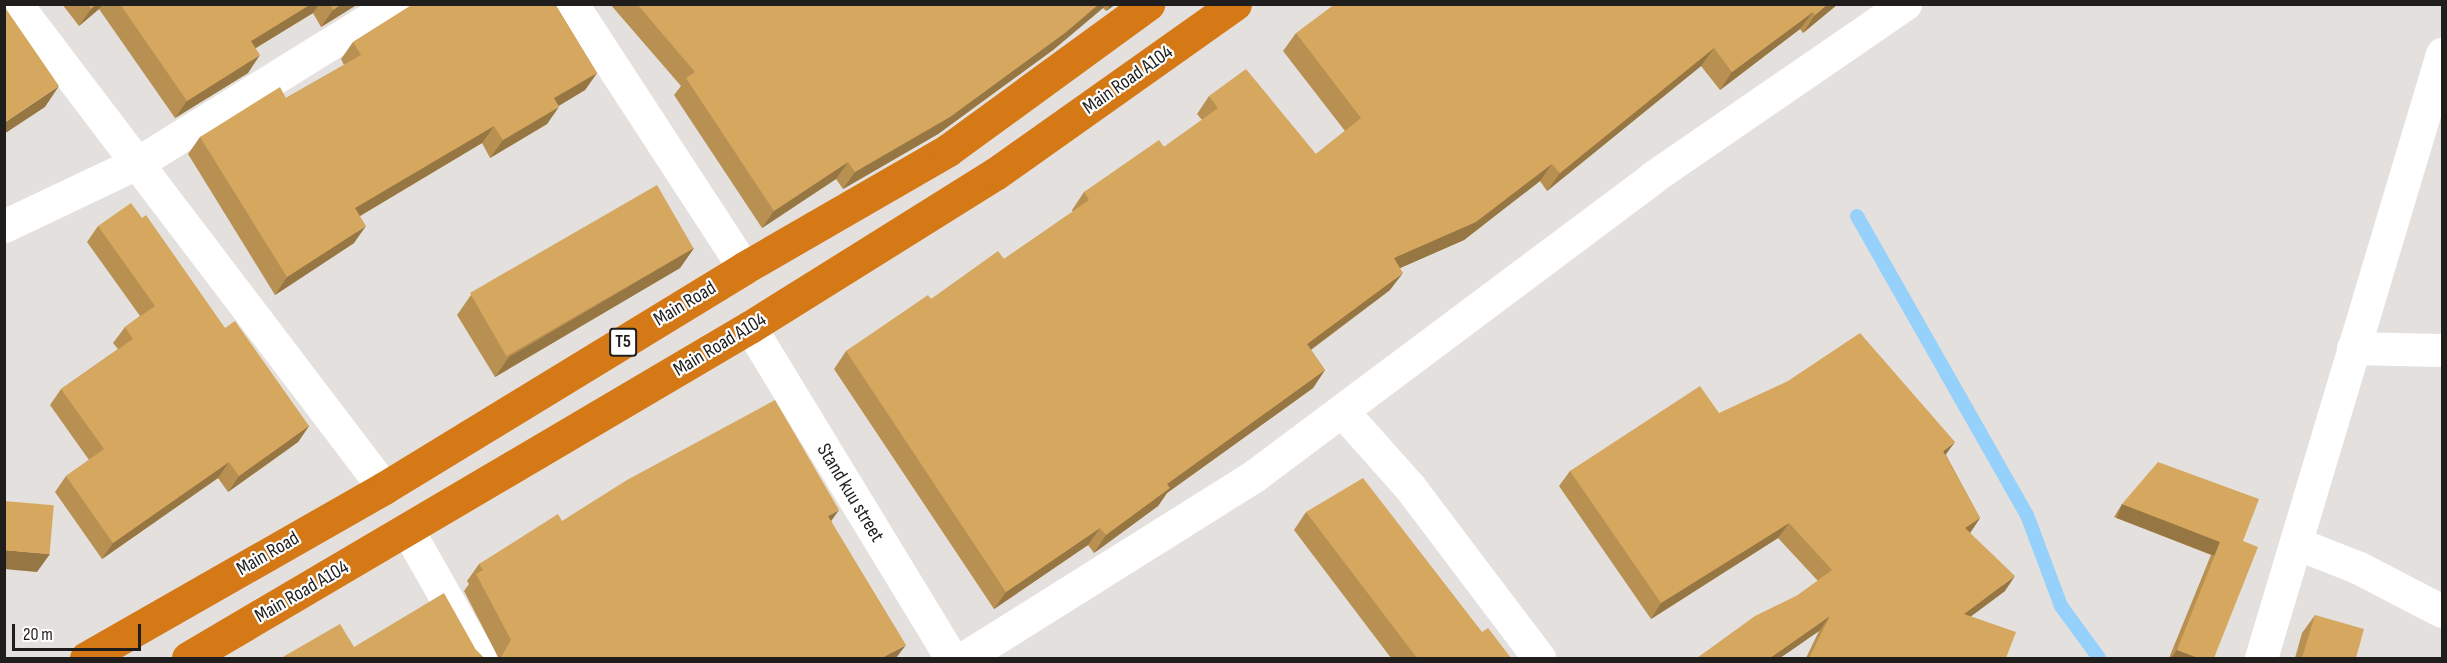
<!DOCTYPE html>
<style>
body{margin:0}
#map{position:relative;width:2447px;height:663px;overflow:hidden;background:#e4e0de;font-family:"Sofia Sans Condensed",sans-serif}
div>[style]{position:absolute}
[style*='--x']{left:calc(var(--x)*1px);top:calc(var(--y)*1px);width:calc(var(--w)*1px);rotate:calc(var(--a)*1deg)}
.stream>*{height:14px;margin:-7px;padding:0 7px;transform-origin:7px;border-radius:7px;background:#95d1fa}
.minor>*{height:33px;margin:-16.5px;padding:0 16.5px;transform-origin:16.5px;border-radius:16.5px;background:#fff}
.highway>*{height:33px;margin:-16.5px;padding:0 16.5px;transform-origin:16.5px;border-radius:16.5px;background:#d57816}
.wall>*{inset:0;background:#b89052}
.shaded-wall>*{inset:0;background:#967642;transform-origin:0 0}
.building>*{inset:0;background:#d6a85f;transform-origin:0 0}
span{translate:-50% -50%;white-space:nowrap;text-align:center;line-height:1.15;-webkit-text-stroke:4.5px #fff;paint-order:stroke}
.shield-label span{padding:2px 4px;background:#fff;border:2px solid;border-radius:4px;-webkit-text-stroke-width:0}
.shield-label{font-size:18px;color:#1f1e1d;font-weight:700}
.street-label{font-size:20px;color:#1f1e1d}
.frame{position:absolute;inset:0;border:6px solid #1f1e1d;pointer-events:none}
.scale{position:absolute;left:12px;top:624px;width:129px;height:27px;box-sizing:border-box;border:3px solid #1f1e1d;border-top:0;padding-left:8px;font-size:18px;line-height:21px;white-space:nowrap;color:#1f1e1d;-webkit-text-stroke:4px #fff;paint-order:stroke}
</style>
<div id="map">
<div class="stream">
<i style="--x:1857;--y:216;--w:344;--a:60.4"></i>
<i style="--x:2027;--y:515;--w:97;--a:69.5"></i>
<i style="--x:2061;--y:606;--w:64;--a:53.8"></i>
</div>
<div class="minor">
<i style="--x:16;--y:4;--w:608;--a:52.75"></i>
<i style="--x:572;--y:4;--w:315;--a:56.9"></i>
<i style="--x:4;--y:226;--w:149;--a:-25.4"></i>
<i style="--x:139;--y:162;--w:300;--a:-31.8"></i>
<i style="--x:750;--y:327;--w:387;--a:58.7"></i>
<i style="--x:2353;--y:348;--w:89;--a:1.3"></i>
<i style="--x:1343;--y:412;--w:99;--a:48.3"></i>
<i style="--x:1409;--y:486;--w:216;--a:52.9"></i>
<i style="--x:408;--y:531;--w:146;--a:60.4"></i>
<i style="--x:2296;--y:543;--w:68;--a:21.6"></i>
<i style="--x:2359;--y:568;--w:93;--a:27.4"></i>
<i style="--x:964;--y:658;--w:342;--a:-32.1"></i>
<i style="--x:1254;--y:476;--w:499;--a:-36.8"></i>
<i style="--x:1653;--y:177;--w:306;--a:-34.5"></i>
<i style="--x:2261;--y:658;--w:631;--a:-73.32"></i>
</div>
<div class="highway">
<i style="--x:86;--y:658;--w:343;--a:-29.7"></i>
<i style="--x:384;--y:488;--w:422;--a:-31.4"></i>
<i style="--x:744;--y:268;--w:236;--a:-30"></i>
<i style="--x:948;--y:150;--w:248;--a:-36.1"></i>
<i style="--x:188;--y:658;--w:652;--a:-30.5"></i>
<i style="--x:750;--y:327;--w:289;--a:-32"></i>
<i style="--x:995;--y:174;--w:294;--a:-35.3"></i>
</div>
<div class="wall">
<i style="clip-path:polygon(62px 4px,358px 4px,321px 27px,313px 13px,256px 48px,248px 73px,175px 118px,99px 9px,79px 26px)"></i>
<i style="clip-path:polygon(410px 4px,555px 4px,597px 73px,585px 90px,558px 106px,547px 124px,490px 158px,482px 143px,360px 216px,354px 243px,275px 295px,188px 154px,200px 137px,286px 98px,344px 65px,341px 59px,353px 42px,411px 6px)"></i>
<i style="clip-path:polygon(610px 4px,1116px 4px,1106px 11px,1103px 8px,1053px 50px,938px 134px,843px 189px,836px 179px,762px 228px,674px 95px,681px 86px)"></i>
<i style="clip-path:polygon(1838px 4px,1803px 33px,1800px 29px,1720px 90px,1701px 66px,1547px 191px,1540px 181px,1464px 240px,1400px 268px,1390px 290px,1311px 350px,1325px 370px,1313px 388px,1167px 493px,1158px 506px,1094px 553px,1088px 545px,994px 609px,834px 369px,846px 351px,931px 299px,1004px 259px,1073px 212px,1072px 210px,1084px 192px,1164px 147px,1202px 120px,1197px 114px,1209px 96px,1316px 154px,1345px 131px,1283px 51px,1296px 33px)"></i>
<i style="clip-path:polygon(98px 226px,225px 328px,309px 426px,298px 442px,228px 492px,218px 478px,102px 559px,55px 492px,66px 476px,89px 460px,50px 405px,61px 389px,118px 349px,113px 343px,125px 327px,140px 316px,87px 242px)"></i>
<i style="clip-path:polygon(694px 248px,680px 268px,495px 377px,457px 315px,471px 295px)"></i>
<i style="clip-path:polygon(1719px 413px,1946px 455px,1980px 518px,1970px 533px,2005px 591px,1971px 616px,2006px 658px,1806px 658px,1819px 631px,1780px 658px,1697px 658px,1798px 595px,1818px 581px,1778px 538px,1651px 619px,1559px 486px,1570px 471px)"></i>
<i style="clip-path:polygon(2122px 504px,2243px 541px,2214px 658px,2169px 658px,2211px 555px,2114px 517px)"></i>
<i style="clip-path:polygon(1306px 512px,1482px 632px,1511px 658px,1391px 658px,1294px 530px)"></i>
<i style="clip-path:polygon(562px 521px,831px 521px,896px 658px,281px 658px,354px 647px,476px 650px,483px 657px,498px 657px,464px 591px,469px 584px,467px 581px,479px 564px)"></i>
<i style="clip-path:polygon(2315px 615px,2356px 658px,2295px 658px,2302px 633px)"></i>
</div>
<div class="shaded-wall">
<i style="clip-path:polygon(96px 4px,103px 4px,99px 9px,79px 26px,91px 9px)"></i>
<i style="clip-path:polygon(311px 4px,319px 4px,313px 13px,239px 58px,251px 41px)"></i>
<i style="clip-path:polygon(342px 4px,358px 4px,321px 27px,333px 10px)"></i>
<i style="clip-path:polygon(1099px 4px,1106px 4px,1103px 8px,1053px 50px,938px 134px,843px 189px,855px 172px)"></i>
<i style="clip-path:polygon(1111px 4px,1116px 4px,1106px 11px)"></i>
<i style="clip-path:polygon(1828px 4px,1838px 4px,1803px 33px,1815px 15px)"></i>
<i style="clip-path:polygon(1813px 12px,1800px 29px,1720px 90px,1732px 72px)"></i>
<i style="clip-path:polygon(1714px 48px,1701px 66px,1547px 191px,1560px 173px)"></i>
<i style="clip-path:polygon(260px 55px,248px 73px,175px 118px,187px 101px)"></i>
<i style="clip-path:polygon(597px 73px,585px 90px,542px 116px,554px 98px)"></i>
<i style="clip-path:polygon(59px 86px,45px 107px,4px 134px,4px 123px)"></i>
<i style="clip-path:polygon(559px 107px,547px 124px,490px 158px,503px 140px)"></i>
<i style="clip-path:polygon(494px 126px,482px 143px,343px 226px,355px 208px)"></i>
<i style="clip-path:polygon(848px 162px,836px 179px,762px 228px,774px 211px)"></i>
<i style="clip-path:polygon(1552px 164px,1540px 181px,1464px 240px,1382px 276px,1394px 258px)"></i>
<i style="clip-path:polygon(366px 226px,354px 243px,275px 295px,287px 277px)"></i>
<i style="clip-path:polygon(694px 248px,680px 268px,495px 377px,509px 357px)"></i>
<i style="clip-path:polygon(1403px 273px,1390px 290px,1294px 362px,1307px 344px)"></i>
<i style="clip-path:polygon(1325px 370px,1313px 388px,1167px 493px,1158px 506px,1094px 553px,1106px 535px,1167px 484px)"></i>
<i style="clip-path:polygon(309px 426px,298px 442px,228px 492px,239px 476px)"></i>
<i style="clip-path:polygon(1955px 442px,1944px 457px,1943px 451px)"></i>
<i style="clip-path:polygon(229px 462px,218px 478px,102px 559px,113px 543px)"></i>
<i style="left:2122px;top:504px;width:105px;height:15px;rotate:21deg"></i>
<i style="clip-path:polygon(839px 510px,827px 527px,828px 516px)"></i>
<i style="clip-path:polygon(1980px 518px,1970px 533px,1965px 528px)"></i>
<i style="clip-path:polygon(1789px 523px,1778px 538px,1651px 619px,1661px 603px)"></i>
<i style="clip-path:polygon(1100px 528px,1088px 545px,994px 609px,1006px 592px)"></i>
<i style="clip-path:polygon(4px 550px,50px 554px,37px 572px,4px 569px)"></i>
<i style="clip-path:polygon(2015px 576px,2005px 591px,1954px 629px,1964px 614px)"></i>
<i style="clip-path:polygon(1830px 616px,1819px 631px,1780px 658px,1770px 658px)"></i>
<i style="clip-path:polygon(906px 645px,896px 658px,882px 658px)"></i>
<i style="clip-path:polygon(2177px 650px,2198px 658px,2171px 658px)"></i>
</div>
<div class="building">
<i style="clip-path:polygon(88px 4px,96px 4px,91px 9px)"></i>
<i style="clip-path:polygon(120px 4px,311px 4px,251px 41px,260px 55px,187px 101px)"></i>
<i style="clip-path:polygon(330px 4px,342px 4px,333px 10px)"></i>
<i style="clip-path:polygon(413px 4px,555px 4px,597px 73px,554px 98px,559px 107px,503px 140px,494px 126px,355px 208px,366px 226px,287px 277px,200px 137px,280px 87px,286px 98px,361px 55px,353px 42px)"></i>
<i style="clip-path:polygon(637px 4px,1099px 4px,1065px 33px,950px 117px,855px 172px,848px 162px,774px 211px,686px 78px,695px 72px)"></i>
<i style="clip-path:polygon(1335px 4px,1828px 4px,1815px 15px,1813px 12px,1732px 72px,1714px 48px,1560px 173px,1552px 164px,1476px 222px,1394px 258px,1403px 273px,1307px 344px,1325px 370px,1167px 484px,1170px 488px,1106px 535px,1100px 528px,1006px 592px,846px 351px,928px 295px,931px 299px,998px 251px,1004px 259px,1089px 200px,1084px 192px,1159px 140px,1164px 147px,1218px 108px,1209px 96px,1246px 69px,1316px 154px,1361px 118px,1296px 33px)"></i>
<i style="clip-path:polygon(4px 6px,59px 86px,4px 123px)"></i>
<i style="left:657px;top:185px;width:73px;height:216px;rotate:60deg"></i>
<i style="clip-path:polygon(131px 203px,142px 218px,146px 215px,225px 328px,235px 321px,309px 426px,239px 476px,229px 462px,113px 543px,66px 476px,104px 449px,61px 389px,133px 339px,125px 327px,155px 306px,98px 226px)"></i>
<i style="clip-path:polygon(1860px 333px,1955px 442px,1943px 451px,1980px 518px,1965px 528px,2015px 576px,1964px 614px,2016px 632px,2006px 658px,1809px 658px,1830px 616px,1770px 658px,1697px 658px,1755px 616px,1798px 595px,1832px 570px,1789px 523px,1661px 603px,1570px 471px,1700px 386px,1719px 413px,1788px 381px)"></i>
<i style="clip-path:polygon(775px 400px,839px 510px,828px 516px,906px 645px,882px 658px,281px 658px,340px 624px,354px 647px,444px 593px,476px 650px,483px 657px,501px 657px,511px 640px,476px 574px,483px 570px,479px 564px,558px 514px,562px 521px,627px 480px)"></i>
<i style="clip-path:polygon(2158px 462px,2259px 499px,2243px 541px,2258px 547px,2214px 658px,2198px 658px,2177px 650px,2220px 542px,2122px 504px)"></i>
<i style="clip-path:polygon(1363px 478px,1482px 632px,1488px 628px,1511px 658px,1417px 658px,1306px 512px)"></i>
<i style="left:4px;top:501px;width:50px;height:49px;rotate:5deg"></i>
<i style="clip-path:polygon(2315px 615px,2364px 629px,2356px 658px,2302px 658px)"></i>
</div>
<div class="shield-label">
<span style="left:623px;top:342px">T5</span>
</div>
<div class="street-label">
<span style="left:1128px;top:80px;rotate:-35deg">Main Road A104</span>
<span style="left:685px;top:304px;rotate:-31deg">Main Road</span>
<span style="left:720px;top:345px;rotate:-31deg">Main Road A104</span>
<span style="left:850px;top:493px;rotate:59deg">Stand kuu street</span>
<span style="left:268px;top:554px;rotate:-30deg">Main Road</span>
<span style="left:302px;top:592px;rotate:-30deg">Main Road A104</span>
</div>
<div class="frame"></div>
<div class="scale">20 m</div>
</div>
